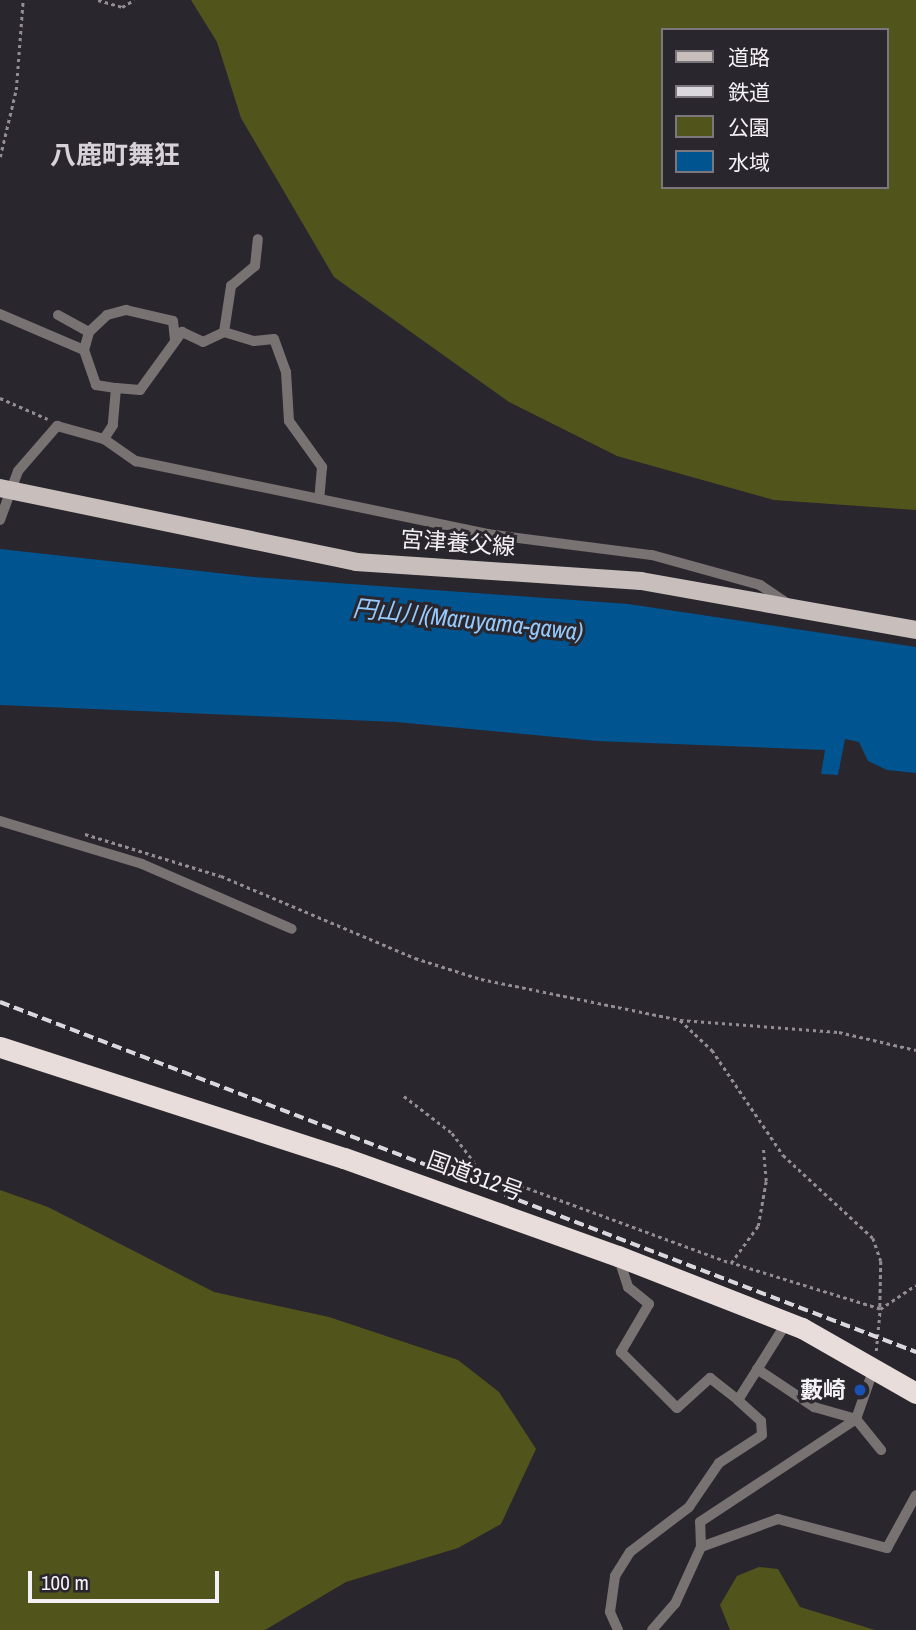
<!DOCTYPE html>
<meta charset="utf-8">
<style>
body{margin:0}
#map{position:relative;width:916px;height:1630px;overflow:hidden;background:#2a262d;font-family:"Archivo Narrow","Noto Sans JP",sans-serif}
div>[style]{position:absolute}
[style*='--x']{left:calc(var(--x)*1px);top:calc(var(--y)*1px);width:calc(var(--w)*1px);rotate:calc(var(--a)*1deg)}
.green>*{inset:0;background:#51551c}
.water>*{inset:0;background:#005490}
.path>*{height:2.5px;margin-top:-1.25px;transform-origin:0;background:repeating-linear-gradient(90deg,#928e94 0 3.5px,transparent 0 7px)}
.street>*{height:10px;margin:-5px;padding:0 5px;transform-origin:5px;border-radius:5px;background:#787372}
.primary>*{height:18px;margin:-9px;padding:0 9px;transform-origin:9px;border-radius:9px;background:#c8bfbd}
.highway>*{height:21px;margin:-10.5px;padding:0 10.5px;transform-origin:10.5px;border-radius:10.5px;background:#e8ddda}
.rail>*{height:3.5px;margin-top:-1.75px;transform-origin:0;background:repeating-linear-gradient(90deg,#dbd8dd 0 10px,transparent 0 15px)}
.dots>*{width:19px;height:19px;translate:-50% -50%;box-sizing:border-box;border:4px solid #2a262d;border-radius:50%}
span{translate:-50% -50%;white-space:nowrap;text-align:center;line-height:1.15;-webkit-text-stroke:6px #2a262d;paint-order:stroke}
.street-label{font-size:23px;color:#f4f1f6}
.poi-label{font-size:23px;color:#f4f1f6;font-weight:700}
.right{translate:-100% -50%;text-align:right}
.water-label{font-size:24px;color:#96cafc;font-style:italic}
.quarter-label{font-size:26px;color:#d7d2da;font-weight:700}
.legend{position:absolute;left:661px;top:28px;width:228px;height:161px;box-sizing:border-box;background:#2a262d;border:2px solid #7b777d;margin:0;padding:9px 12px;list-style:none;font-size:21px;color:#f4f1f6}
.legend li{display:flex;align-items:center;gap:14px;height:35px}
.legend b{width:35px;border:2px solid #7b777d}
.scale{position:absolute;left:28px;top:1571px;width:191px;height:32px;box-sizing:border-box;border:4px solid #f4f1f6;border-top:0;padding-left:9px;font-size:21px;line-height:24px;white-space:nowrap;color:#f4f1f6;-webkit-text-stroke:5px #2a262d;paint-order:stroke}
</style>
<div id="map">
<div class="green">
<i style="clip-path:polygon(evenodd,191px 0,916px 0,916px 510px,774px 500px,617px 456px,509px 402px,334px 277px,241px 118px,217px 42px,191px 0,662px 30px,886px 30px,886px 187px,662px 187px,662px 30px)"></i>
<i style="clip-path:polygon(0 1190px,48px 1207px,214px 1292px,329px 1317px,458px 1360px,499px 1392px,536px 1449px,501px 1524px,458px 1548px,346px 1582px,265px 1630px,0 1630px)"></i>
<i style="clip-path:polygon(759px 1567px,778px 1569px,800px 1607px,875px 1630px,730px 1630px,720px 1605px,737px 1576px)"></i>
</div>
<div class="water">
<i style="clip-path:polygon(0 549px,254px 577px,628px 604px,916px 647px,916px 773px,887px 770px,868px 761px,859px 742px,845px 739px,838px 775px,821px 774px,825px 750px,597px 741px,396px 722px,0 705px)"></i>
</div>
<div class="path">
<i style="--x:98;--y:0;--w:25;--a:16"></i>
<i style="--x:122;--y:7;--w:14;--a:-30"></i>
<i style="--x:0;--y:157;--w:69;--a:-76.6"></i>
<i style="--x:16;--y:90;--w:90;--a:-85.6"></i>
<i style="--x:0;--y:398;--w:52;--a:23.6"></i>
<i style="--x:85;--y:834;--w:142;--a:17.2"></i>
<i style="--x:221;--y:876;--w:211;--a:22.9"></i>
<i style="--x:415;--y:958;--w:69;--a:17.7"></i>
<i style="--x:481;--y:979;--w:203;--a:11.6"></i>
<i style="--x:680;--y:1020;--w:44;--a:43.2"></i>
<i style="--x:712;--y:1050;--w:127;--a:55.9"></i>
<i style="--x:783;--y:1155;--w:122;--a:42.7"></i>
<i style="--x:873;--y:1238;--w:24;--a:71"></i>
<i style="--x:881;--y:1261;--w:48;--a:91.2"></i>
<i style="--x:880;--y:1309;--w:156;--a:-162.8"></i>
<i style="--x:731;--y:1263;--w:46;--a:-53.9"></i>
<i style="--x:758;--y:1226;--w:46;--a:-79.9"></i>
<i style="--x:766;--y:1181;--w:32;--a:-95"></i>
<i style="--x:680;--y:1020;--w:159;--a:4.3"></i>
<i style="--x:839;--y:1032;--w:79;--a:13.2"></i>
<i style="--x:404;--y:1096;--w:61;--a:37.6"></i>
<i style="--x:452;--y:1133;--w:48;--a:52.7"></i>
<i style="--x:481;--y:1171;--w:266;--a:20.2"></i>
<i style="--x:876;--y:1351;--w:42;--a:-84.6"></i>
<i style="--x:880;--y:1309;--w:43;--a:-33.7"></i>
</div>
<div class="street">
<i style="--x:0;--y:314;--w:91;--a:23.2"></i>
<i style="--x:84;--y:350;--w:37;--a:71"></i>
<i style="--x:96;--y:385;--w:20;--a:9"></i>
<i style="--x:116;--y:388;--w:37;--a:95"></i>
<i style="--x:113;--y:425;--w:17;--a:123"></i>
<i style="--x:58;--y:315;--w:35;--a:29"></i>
<i style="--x:224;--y:332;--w:47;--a:-81.3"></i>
<i style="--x:231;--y:286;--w:31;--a:-40"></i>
<i style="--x:255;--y:266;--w:27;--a:-84"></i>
<i style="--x:84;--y:350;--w:19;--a:-74"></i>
<i style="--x:89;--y:332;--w:25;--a:-43"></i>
<i style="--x:107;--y:315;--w:20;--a:-15"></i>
<i style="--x:126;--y:310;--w:48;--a:13.2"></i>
<i style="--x:173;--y:321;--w:19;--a:84"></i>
<i style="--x:116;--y:388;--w:24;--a:5"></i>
<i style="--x:140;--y:390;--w:72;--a:-54.1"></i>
<i style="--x:182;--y:332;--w:23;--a:25"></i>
<i style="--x:203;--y:342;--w:23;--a:-25"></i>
<i style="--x:224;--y:332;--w:31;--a:17"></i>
<i style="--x:254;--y:341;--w:20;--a:-6"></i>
<i style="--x:274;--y:339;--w:35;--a:70"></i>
<i style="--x:286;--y:372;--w:49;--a:86.5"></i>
<i style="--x:289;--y:421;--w:57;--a:54.3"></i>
<i style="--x:322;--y:467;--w:32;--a:95"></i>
<i style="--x:0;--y:520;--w:52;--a:-69.8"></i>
<i style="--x:18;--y:471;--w:60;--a:-49.1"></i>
<i style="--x:57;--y:426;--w:49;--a:15.5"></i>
<i style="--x:104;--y:439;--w:39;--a:35"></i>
<i style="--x:136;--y:461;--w:359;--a:11.7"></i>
<i style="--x:487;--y:534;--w:166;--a:7.3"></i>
<i style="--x:652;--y:555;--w:112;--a:15.5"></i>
<i style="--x:760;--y:585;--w:37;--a:34"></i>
<i style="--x:0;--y:821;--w:148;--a:16.8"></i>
<i style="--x:142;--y:864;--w:163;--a:23.4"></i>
<i style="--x:618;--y:1256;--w:33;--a:72"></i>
<i style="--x:628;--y:1287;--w:27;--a:39"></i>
<i style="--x:649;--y:1304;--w:56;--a:120.3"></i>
<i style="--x:621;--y:1352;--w:79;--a:45"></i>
<i style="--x:677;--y:1408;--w:45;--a:-42.3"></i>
<i style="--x:710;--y:1378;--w:36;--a:38"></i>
<i style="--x:757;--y:1369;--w:69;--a:33.7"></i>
<i style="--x:814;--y:1407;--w:44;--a:15.9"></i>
<i style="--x:856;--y:1419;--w:40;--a:51"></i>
<i style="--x:701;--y:1547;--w:82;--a:-20"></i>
<i style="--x:778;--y:1519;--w:113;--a:14.9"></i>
<i style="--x:887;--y:1548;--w:60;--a:-61.3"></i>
<i style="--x:618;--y:1630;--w:20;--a:-114"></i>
<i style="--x:610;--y:1612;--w:36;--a:-82"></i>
<i style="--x:615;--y:1576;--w:28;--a:-58"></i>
<i style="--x:630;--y:1552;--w:74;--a:-37.3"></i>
<i style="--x:689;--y:1507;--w:53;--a:-55.7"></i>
<i style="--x:719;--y:1463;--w:51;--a:-33.1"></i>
<i style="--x:762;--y:1435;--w:14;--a:-94"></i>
<i style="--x:761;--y:1421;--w:31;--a:-138"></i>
<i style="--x:738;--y:1400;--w:92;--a:-57.9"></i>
<i style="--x:652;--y:1630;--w:35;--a:-49"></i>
<i style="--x:675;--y:1604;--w:63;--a:-65.5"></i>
<i style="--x:701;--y:1547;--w:25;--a:-92"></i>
<i style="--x:700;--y:1522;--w:187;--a:-33.4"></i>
<i style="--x:856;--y:1419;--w:54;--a:-70.6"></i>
</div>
<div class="primary">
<i style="--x:0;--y:488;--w:364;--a:11.7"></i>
<i style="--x:356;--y:562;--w:286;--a:3.8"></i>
<i style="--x:641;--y:581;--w:279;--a:10.1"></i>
</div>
<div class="highway">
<i style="--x:0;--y:1047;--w:361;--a:17.9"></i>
<i style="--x:344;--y:1158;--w:291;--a:19.7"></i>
<i style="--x:618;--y:1256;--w:198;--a:21.4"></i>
<i style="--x:802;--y:1328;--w:131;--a:29.7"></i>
</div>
<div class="rail">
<i style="--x:0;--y:1002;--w:981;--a:20.91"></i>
</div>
<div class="dots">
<i style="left:860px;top:1390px;background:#1a4fb4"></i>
</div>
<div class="street-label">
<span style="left:458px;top:543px;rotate:4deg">宮津養父線</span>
<span style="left:475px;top:1176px;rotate:20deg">国道312号</span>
</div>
<div class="poi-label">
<span class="right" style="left:846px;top:1390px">藪崎</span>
</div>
<div class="water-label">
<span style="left:468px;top:620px;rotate:6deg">円山川(Maruyama-gawa)</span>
</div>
<div class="quarter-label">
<span style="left:115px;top:155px">八鹿町舞狂</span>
</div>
<ul class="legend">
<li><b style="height:9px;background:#c8bfbd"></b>道路</li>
<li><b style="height:9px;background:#dbd8dd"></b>鉄道</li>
<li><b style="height:19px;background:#51551c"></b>公園</li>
<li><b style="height:19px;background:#005490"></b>水域</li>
</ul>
<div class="scale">100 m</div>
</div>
